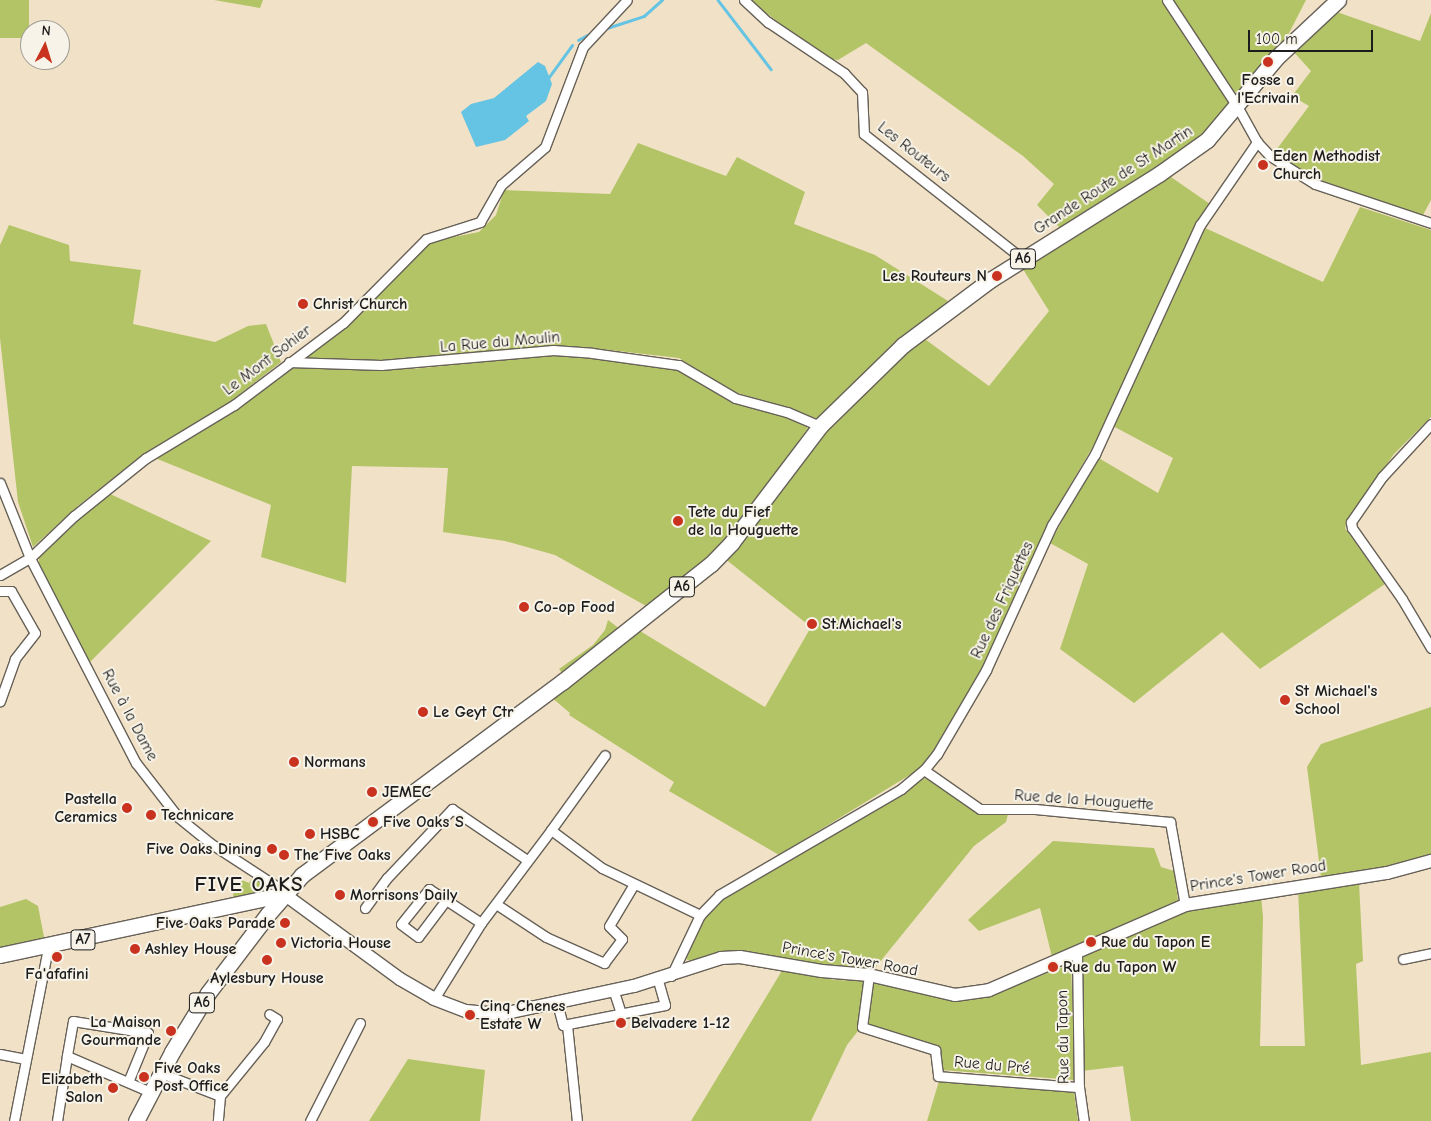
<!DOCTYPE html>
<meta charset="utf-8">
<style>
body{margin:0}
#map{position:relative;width:1431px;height:1121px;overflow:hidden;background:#f1e1c6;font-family:"Comic Neue",sans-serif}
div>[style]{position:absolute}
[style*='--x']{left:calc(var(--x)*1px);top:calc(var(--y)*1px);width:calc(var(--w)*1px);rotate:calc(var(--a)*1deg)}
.green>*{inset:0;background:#b3c467;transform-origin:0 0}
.water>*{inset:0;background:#65c4e3}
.stream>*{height:2.5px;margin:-1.25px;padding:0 1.25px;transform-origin:1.25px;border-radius:1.25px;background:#65c4e3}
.roads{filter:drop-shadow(1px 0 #676158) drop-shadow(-1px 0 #676158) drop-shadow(0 1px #676158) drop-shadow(0 -1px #676158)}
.street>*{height:9px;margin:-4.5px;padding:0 4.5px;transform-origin:4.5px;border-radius:4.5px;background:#fff}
.secondary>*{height:12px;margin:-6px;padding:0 6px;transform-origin:6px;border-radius:6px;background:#fff}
.primary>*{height:15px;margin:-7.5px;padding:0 7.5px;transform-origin:7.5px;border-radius:7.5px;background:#fff}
.dots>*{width:14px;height:14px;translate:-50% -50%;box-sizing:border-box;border:2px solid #f7f3e8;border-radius:50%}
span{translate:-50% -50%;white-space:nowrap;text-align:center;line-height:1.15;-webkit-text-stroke:4px #f7f3e8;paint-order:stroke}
.shield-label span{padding:1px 4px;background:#f7f3e8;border:1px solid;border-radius:4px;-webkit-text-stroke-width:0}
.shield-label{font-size:15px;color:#1c1c1c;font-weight:700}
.poi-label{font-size:16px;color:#1c1c1c;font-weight:700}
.left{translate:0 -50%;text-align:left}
.right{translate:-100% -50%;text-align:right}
.street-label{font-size:16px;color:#1c1c1c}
.district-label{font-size:21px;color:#1c1c1c;font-weight:700;letter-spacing:1px}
.north{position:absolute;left:20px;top:20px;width:50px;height:50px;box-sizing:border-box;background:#f7f3e8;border:1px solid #9f9d96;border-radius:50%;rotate:5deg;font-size:14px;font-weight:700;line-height:20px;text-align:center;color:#1c1c1c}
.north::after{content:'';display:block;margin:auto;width:18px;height:22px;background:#c8321e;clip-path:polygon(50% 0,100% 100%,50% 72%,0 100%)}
.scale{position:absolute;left:1248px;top:30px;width:125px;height:22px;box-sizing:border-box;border:2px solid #1c1c1c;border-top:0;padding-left:6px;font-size:15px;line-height:18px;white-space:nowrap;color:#1c1c1c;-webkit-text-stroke:4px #f7f3e8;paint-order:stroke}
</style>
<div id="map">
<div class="green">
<i style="left:0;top:0;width:29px;height:38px"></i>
<i style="clip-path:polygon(214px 0,263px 0,260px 8px)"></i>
<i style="clip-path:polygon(750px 0,1163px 0,1194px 52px,1233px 104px,1199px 141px,1061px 229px,1037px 205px,1054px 184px,1023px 156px,866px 43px,838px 60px,824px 58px)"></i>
<i style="clip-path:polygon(1172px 0,1306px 0,1287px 37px,1241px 92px,1234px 92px)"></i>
<i style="clip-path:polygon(1334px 11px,1420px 41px,1431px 13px,1431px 200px,1423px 215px,1320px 182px,1274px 153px,1309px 106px,1292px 96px,1311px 71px,1292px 50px)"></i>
<i style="clip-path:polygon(638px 143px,726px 176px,737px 157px,805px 192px,794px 224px,875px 255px,948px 301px,889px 352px,822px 417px,815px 418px,726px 389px,679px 358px,583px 347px,548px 346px,420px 359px,363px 361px,303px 358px,367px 308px,418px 252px,433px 241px,479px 232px,496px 215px,504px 190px,610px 194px)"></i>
<i style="clip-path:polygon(1168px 175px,1210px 204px,1102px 431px,1049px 521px,983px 670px,926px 765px,779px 855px,669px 791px,674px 782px,569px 715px,570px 713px,551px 697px,640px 631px,765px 707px,811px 627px,724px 558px,824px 430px,922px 337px,989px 386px,1049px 311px,1021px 266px)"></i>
<i style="clip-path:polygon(1360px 207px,1431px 230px,1431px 417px,1394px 454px,1349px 518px,1345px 528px,1385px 584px,1260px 669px,1222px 632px,1134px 703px,1060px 649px,1088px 564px,1050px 543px,1097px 457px,1158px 493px,1173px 458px,1111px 425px,1203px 227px,1323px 282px)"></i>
<i style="clip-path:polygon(9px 225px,69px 245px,70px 261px,141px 270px,133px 324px,215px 342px,248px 326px,266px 324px,281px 362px,227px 404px,143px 455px,79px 505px,33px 547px,18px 502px,0 338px,0 245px)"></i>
<i style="clip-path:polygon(555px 355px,590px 356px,673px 368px,734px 400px,791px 417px,808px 428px,723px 548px,648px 607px,555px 555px,505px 541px,443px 532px,448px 468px,352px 466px,346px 583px,261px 557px,271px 505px,155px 458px,289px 366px,412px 369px)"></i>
<i style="clip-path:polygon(108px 493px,211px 541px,90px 662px,39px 565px,39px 556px)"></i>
<i style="clip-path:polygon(608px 620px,620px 629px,563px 674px,559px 669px,593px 645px,605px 630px)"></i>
<i style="clip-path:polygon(1431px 707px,1431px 857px,1386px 869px,1321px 877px,1307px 767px,1321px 744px)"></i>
<i style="clip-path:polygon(925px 778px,978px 812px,1008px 814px,1006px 822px,974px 846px,875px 968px,811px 964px,733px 951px,690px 961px,686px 959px,707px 914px,722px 898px)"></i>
<i style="clip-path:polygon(1053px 841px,1154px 848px,1161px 867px,1174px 871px,1178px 901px,1052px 957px,1040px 908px,979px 931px,968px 920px)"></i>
<i style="clip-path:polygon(255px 874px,270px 884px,271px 889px,233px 898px,235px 877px,249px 883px)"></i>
<i style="clip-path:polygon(1359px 882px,1363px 961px,1356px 964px,1361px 1065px,1431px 1052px,1431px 1121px,1131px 1121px,1123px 1066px,1082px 1071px,1083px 956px,1085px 954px,1188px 910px,1261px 895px,1263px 917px,1260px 1046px,1305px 1046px,1298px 889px)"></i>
<i style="clip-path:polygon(26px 899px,38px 906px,45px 942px,0 950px,0 907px)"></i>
<i style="clip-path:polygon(1071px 964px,1075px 1080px,941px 1070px,937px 1046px,865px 1025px,870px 987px,876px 982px,955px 1000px,982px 998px)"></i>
<i style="clip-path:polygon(783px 969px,835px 980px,862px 981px,865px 985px,858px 1031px,847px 1045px,811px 1121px,691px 1121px)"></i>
<i style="clip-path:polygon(408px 1059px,485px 1070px,480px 1121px,369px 1121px)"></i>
<i style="clip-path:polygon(939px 1081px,1074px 1092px,1078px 1121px,927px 1121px)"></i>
</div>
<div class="water">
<i style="clip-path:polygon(538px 62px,545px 66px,552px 84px,546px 101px,526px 116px,529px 121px,505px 140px,476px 147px,461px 112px,471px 104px,494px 98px)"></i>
</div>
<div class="stream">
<i style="--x:718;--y:0;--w:87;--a:52.5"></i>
<i style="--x:604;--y:29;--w:42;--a:-18"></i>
<i style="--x:644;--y:16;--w:24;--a:-42"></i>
<i style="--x:578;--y:40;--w:17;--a:-28"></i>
<i style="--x:549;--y:77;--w:39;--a:-54"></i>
</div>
<div class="roads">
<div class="street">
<i style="--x:744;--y:0;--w:33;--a:43"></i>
<i style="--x:768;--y:22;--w:92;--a:33.9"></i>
<i style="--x:844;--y:73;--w:26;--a:47"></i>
<i style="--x:862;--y:92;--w:42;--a:87.3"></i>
<i style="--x:864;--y:134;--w:202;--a:38.2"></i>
<i style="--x:1167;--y:0;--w:127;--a:56.6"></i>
<i style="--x:1237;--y:106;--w:41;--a:60.9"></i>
<i style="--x:1257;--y:142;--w:19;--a:47"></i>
<i style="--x:1270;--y:156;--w:53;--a:31.9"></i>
<i style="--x:1315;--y:184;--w:122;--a:18.6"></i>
<i style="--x:289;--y:362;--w:92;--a:1.9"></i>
<i style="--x:381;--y:365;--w:173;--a:-5"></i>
<i style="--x:553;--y:350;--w:39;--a:4"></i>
<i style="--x:592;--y:353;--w:88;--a:7.9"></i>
<i style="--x:679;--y:365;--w:65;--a:30.5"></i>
<i style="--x:735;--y:398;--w:54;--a:15.1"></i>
<i style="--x:787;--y:412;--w:36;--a:23"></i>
<i style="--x:1431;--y:424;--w:72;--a:132.8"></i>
<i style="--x:1382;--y:477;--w:55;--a:124.6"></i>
<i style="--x:1351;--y:522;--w:6;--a:81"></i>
<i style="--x:1352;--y:528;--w:87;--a:54.8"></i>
<i style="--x:1402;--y:599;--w:57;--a:59.4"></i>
<i style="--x:0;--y:483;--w:81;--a:68.2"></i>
<i style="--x:30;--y:558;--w:231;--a:62.7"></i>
<i style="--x:136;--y:763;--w:68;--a:52.1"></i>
<i style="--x:178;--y:817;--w:41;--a:39.1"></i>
<i style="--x:210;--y:843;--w:82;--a:33.1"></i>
<i style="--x:279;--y:888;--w:8;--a:50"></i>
<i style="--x:0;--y:575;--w:34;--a:-30"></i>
<i style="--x:30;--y:558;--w:61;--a:-43.7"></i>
<i style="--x:74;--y:516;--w:92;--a:-38.9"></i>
<i style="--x:146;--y:458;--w:103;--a:-31.1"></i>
<i style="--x:234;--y:405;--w:136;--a:-37"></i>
<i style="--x:343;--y:323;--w:118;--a:-45.3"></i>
<i style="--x:426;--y:239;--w:57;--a:-17.5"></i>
<i style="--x:480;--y:222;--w:43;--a:-60.4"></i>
<i style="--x:501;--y:185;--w:58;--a:-40.8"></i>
<i style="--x:545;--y:147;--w:107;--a:-69.2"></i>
<i style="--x:583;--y:47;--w:64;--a:-46.9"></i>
<i style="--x:0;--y:591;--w:11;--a:0"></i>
<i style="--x:11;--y:591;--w:48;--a:60.3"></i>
<i style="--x:35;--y:633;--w:33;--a:128"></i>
<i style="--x:15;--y:659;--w:45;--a:109.7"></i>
<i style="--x:924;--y:770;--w:68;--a:34.9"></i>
<i style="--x:980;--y:809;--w:55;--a:0"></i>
<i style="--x:1035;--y:809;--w:136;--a:5.5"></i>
<i style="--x:1170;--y:822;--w:84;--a:79.8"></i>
<i style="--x:551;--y:830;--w:92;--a:-54.2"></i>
<i style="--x:446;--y:900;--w:46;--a:127.1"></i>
<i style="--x:418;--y:937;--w:21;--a:-143"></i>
<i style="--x:401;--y:924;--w:45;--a:-51.3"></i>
<i style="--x:429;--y:889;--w:20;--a:33"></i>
<i style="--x:446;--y:900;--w:42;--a:33.3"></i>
<i style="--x:496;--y:904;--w:60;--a:33.4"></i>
<i style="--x:546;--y:937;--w:64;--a:24.1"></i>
<i style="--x:604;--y:963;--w:30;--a:-53"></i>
<i style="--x:622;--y:939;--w:18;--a:-135"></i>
<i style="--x:609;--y:926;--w:49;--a:-59.2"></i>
<i style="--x:365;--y:908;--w:37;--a:-54"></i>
<i style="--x:387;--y:878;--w:95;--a:-46.7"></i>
<i style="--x:452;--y:809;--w:91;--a:34.2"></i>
<i style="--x:1077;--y:952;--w:135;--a:89.2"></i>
<i style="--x:1079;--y:1087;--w:34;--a:82"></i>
<i style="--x:1403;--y:959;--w:29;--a:-12"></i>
<i style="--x:869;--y:975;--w:52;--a:97.7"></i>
<i style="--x:862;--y:1027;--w:77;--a:17.5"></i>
<i style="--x:935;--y:1050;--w:26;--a:83"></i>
<i style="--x:938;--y:1076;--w:141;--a:4.5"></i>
<i style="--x:671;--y:976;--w:68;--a:-64.6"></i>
<i style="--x:700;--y:915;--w:28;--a:-46"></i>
<i style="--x:719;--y:895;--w:211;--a:-30.2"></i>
<i style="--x:901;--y:789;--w:30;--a:-40"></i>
<i style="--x:924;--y:770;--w:21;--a:-51"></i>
<i style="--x:937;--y:754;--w:97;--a:-59.7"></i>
<i style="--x:986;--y:670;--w:159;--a:-65.5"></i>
<i style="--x:1052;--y:525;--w:83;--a:-58.8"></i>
<i style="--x:1095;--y:454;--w:252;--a:-65.4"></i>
<i style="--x:1200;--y:225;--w:101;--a:-55.5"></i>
<i style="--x:615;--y:995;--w:20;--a:72"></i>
<i style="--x:434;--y:999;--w:89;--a:-58.3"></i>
<i style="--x:481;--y:923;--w:116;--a:-53"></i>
<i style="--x:551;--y:830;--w:64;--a:36.7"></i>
<i style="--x:602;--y:868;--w:109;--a:25.6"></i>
<i style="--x:557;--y:1003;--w:23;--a:75"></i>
<i style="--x:563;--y:1025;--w:104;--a:-11.1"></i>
<i style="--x:665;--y:1005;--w:26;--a:-106"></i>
<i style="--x:567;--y:1025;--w:97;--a:84.1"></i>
<i style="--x:0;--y:1054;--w:26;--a:11"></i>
<i style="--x:161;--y:1073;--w:63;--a:21.3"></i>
<i style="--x:220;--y:1096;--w:25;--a:95"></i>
<i style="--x:128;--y:1082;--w:53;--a:-67.8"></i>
<i style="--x:148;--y:1033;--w:76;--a:-170.9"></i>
<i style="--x:73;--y:1021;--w:36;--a:100"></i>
<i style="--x:67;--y:1056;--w:90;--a:23.4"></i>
<i style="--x:220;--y:1096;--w:70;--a:-50.8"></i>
<i style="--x:264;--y:1042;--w:26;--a:-61"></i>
<i style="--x:277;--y:1019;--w:9;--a:-148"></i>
<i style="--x:14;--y:1121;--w:177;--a:-78.9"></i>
<i style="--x:57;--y:1121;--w:66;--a:-81.3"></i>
<i style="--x:310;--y:1121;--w:110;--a:-63"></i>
</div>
<div class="secondary">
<i style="--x:284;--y:894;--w:144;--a:36.2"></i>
<i style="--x:400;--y:979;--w:39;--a:30"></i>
<i style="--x:434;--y:999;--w:34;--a:21"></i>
<i style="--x:466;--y:1011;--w:36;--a:5"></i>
<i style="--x:502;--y:1014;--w:135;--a:-12"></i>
<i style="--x:634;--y:986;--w:91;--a:-17.8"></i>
<i style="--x:721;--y:958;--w:19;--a:-3"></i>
<i style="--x:740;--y:957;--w:83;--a:9.7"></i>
<i style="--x:822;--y:971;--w:47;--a:4.9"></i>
<i style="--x:869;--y:975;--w:88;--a:13.1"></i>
<i style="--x:955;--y:995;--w:34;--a:-8"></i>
<i style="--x:989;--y:990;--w:214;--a:-23.4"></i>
<i style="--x:1185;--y:905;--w:205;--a:-9"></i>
<i style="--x:1387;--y:873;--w:46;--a:-15.3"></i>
</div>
<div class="primary">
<i style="--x:0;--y:955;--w:290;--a:-12.1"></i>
<i style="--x:136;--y:1121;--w:78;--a:-62.4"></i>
<i style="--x:172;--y:1052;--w:69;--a:-58.6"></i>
<i style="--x:208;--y:993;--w:99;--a:-52.8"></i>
<i style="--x:268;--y:914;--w:52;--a:-48.9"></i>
<i style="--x:302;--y:875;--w:324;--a:-36.6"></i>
<i style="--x:562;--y:682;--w:190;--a:-38.4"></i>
<i style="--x:711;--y:564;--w:30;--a:-46"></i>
<i style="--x:732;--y:542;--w:146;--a:-52.8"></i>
<i style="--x:820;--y:426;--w:116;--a:-44.3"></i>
<i style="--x:903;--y:345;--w:109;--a:-36.8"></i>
<i style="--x:990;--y:280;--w:199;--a:-32.1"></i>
<i style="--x:1159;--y:174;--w:59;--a:-35.3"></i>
<i style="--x:1207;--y:140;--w:107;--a:-49.9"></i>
<i style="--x:1276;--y:58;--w:85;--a:-43.1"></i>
</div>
</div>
<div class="dots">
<i style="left:1268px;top:62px;background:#c8321e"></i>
<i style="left:1263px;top:165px;background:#c8321e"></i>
<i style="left:997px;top:276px;background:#c8321e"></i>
<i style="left:303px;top:304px;background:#c8321e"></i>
<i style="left:678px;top:521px;background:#c8321e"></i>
<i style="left:524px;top:607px;background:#c8321e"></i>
<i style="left:812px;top:624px;background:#c8321e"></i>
<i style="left:1285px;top:700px;background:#c8321e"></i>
<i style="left:423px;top:712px;background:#c8321e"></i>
<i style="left:294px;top:762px;background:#c8321e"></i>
<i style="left:372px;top:792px;background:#c8321e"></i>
<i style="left:127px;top:808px;background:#c8321e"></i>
<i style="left:151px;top:815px;background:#c8321e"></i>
<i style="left:373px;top:822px;background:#c8321e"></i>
<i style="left:310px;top:834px;background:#c8321e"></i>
<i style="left:272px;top:849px;background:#c8321e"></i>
<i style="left:284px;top:855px;background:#c8321e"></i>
<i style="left:340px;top:895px;background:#c8321e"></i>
<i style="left:285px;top:923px;background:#c8321e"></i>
<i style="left:1091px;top:942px;background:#c8321e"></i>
<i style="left:281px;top:943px;background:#c8321e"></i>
<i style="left:135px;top:949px;background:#c8321e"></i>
<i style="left:57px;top:957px;background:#c8321e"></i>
<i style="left:267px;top:960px;background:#c8321e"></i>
<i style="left:1053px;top:967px;background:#c8321e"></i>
<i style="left:470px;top:1015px;background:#c8321e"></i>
<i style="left:621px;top:1023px;background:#c8321e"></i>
<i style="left:171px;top:1031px;background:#c8321e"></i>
<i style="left:144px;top:1077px;background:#c8321e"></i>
<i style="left:113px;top:1088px;background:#c8321e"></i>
</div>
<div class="shield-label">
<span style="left:1023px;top:259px">A6</span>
<span style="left:682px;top:587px">A6</span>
<span style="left:83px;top:940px">A7</span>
<span style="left:202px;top:1003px">A6</span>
</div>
<div class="poi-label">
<span style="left:1268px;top:89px">Fosse a<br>l'Ecrivain</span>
<span class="left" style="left:1273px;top:165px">Eden Methodist<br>Church</span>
<span class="right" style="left:987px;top:276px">Les Routeurs N</span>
<span class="left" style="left:313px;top:304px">Christ Church</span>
<span class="left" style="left:688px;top:521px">Tete du Fief<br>de la Houguette</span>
<span class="left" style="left:534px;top:607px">Co-op Food</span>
<span class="left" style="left:822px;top:624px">St.Michael's</span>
<span class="left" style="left:1295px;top:700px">St Michael's<br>School</span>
<span class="left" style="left:433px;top:712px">Le Geyt Ctr</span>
<span class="left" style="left:304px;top:762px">Normans</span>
<span class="left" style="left:382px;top:792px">JEMEC</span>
<span class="right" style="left:117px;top:808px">Pastella<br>Ceramics</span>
<span class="left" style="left:161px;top:815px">Technicare</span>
<span class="left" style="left:383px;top:822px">Five Oaks S</span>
<span class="left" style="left:320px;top:834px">HSBC</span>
<span class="right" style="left:262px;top:849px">Five Oaks Dining</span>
<span class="left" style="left:294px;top:855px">The Five Oaks</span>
<span class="left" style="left:350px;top:895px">Morrisons Daily</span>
<span class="right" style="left:275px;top:923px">Five Oaks Parade</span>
<span class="left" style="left:1101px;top:942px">Rue du Tapon E</span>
<span class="left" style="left:291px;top:943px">Victoria House</span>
<span class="left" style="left:145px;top:949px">Ashley House</span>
<span class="left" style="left:1063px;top:967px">Rue du Tapon W</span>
<span style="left:57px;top:974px">Fa'afafini</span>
<span style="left:267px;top:978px">Aylesbury House</span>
<span class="left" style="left:480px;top:1015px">Cinq Chenes<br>Estate W</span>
<span class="right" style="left:161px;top:1031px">La Maison<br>Gourmande</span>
<span class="left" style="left:631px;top:1023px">Belvadere 1-12</span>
<span class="left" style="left:154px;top:1077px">Five Oaks<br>Post Office</span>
<span class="right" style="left:103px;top:1088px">Elizabeth<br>Salon</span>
</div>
<div class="street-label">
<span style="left:914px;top:152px;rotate:38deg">Les Routeurs</span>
<span style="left:1113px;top:180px;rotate:-33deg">Grande Route de St Martin</span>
<span style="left:500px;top:342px;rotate:-5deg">La Rue du Moulin</span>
<span style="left:267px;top:360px;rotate:-37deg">Le Mont Sohier</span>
<span style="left:1002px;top:600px;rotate:-65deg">Rue des Friquettes</span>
<span style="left:130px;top:715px;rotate:62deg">Rue à la Dame</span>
<span style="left:1084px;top:800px;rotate:4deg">Rue de la Houguette</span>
<span style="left:1258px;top:876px;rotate:-9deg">Prince's Tower Road</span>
<span style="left:850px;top:959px;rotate:10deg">Prince's Tower Road</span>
<span style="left:1063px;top:1037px;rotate:-91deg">Rue du Tapon</span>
<span style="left:992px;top:1065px;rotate:5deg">Rue du Pré</span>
</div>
<div class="district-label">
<span style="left:249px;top:884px">FIVE OAKS</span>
</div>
<div class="north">N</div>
<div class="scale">100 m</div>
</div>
